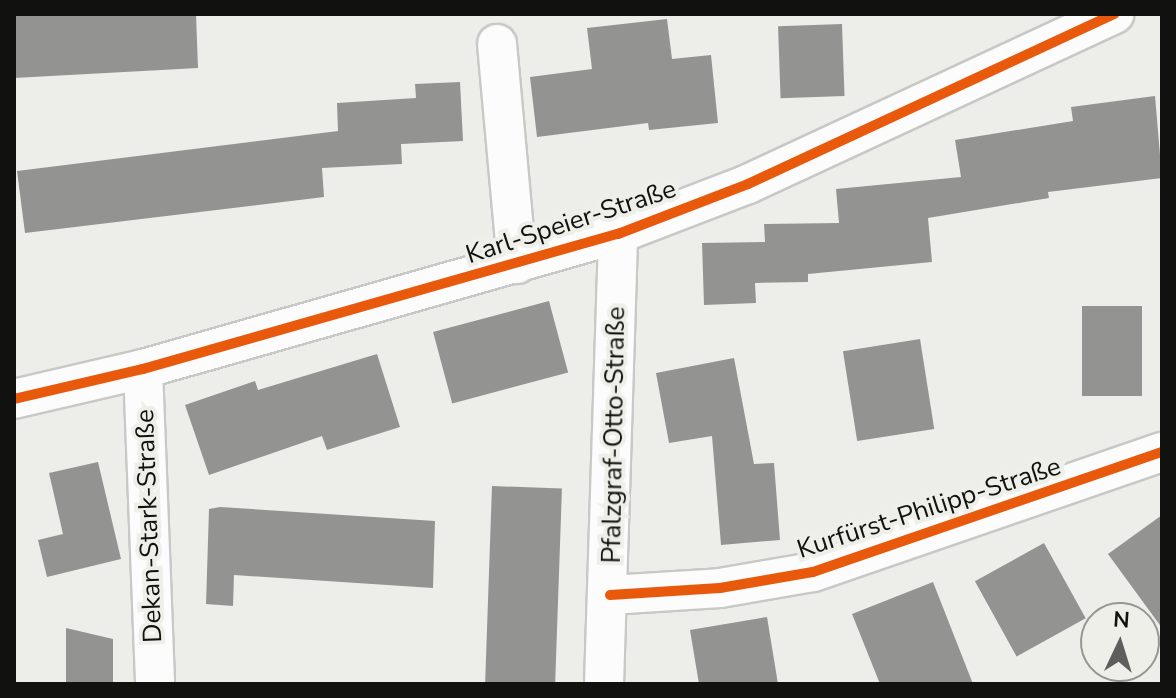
<!DOCTYPE html>
<meta charset="utf-8">
<style>
body{margin:0}
#map{position:relative;width:1176px;height:698px;overflow:hidden;background:#edeeea;font-family:"Nunito Sans",sans-serif}
div>[style]{position:absolute}
[style*='--x']{left:calc(var(--x)*1px);top:calc(var(--y)*1px);width:calc(var(--w)*1px);rotate:calc(var(--a)*1deg)}
.building>*{inset:0;background:#939491;transform-origin:0 0}
.roads{filter:drop-shadow(2px 0 #c8c8c6) drop-shadow(-2px 0 #c8c8c6) drop-shadow(0 2px #c8c8c6) drop-shadow(0 -2px #c8c8c6)}
.street>*{height:38px;margin:-19px;padding:0 19px;transform-origin:19px;border-radius:19px;background:#fcfcfc}
.cycleway>*{height:10px;margin:-5px;padding:0 5px;transform-origin:5px;border-radius:5px;background:#e8590c}
span{translate:-50% -50%;white-space:nowrap;text-align:center;line-height:1.15;-webkit-text-stroke:8px #eeefe9;paint-order:stroke}
.street-label{font-size:26px;color:#11110f}
.frame{position:absolute;inset:0;border:16px solid #11110f;pointer-events:none}
.north{position:absolute;left:1080px;top:602px;width:80px;height:80px;box-sizing:border-box;background:#eeefe9;border:2px solid #969692;border-radius:50%;rotate:4deg;font-size:22px;font-weight:700;line-height:32px;text-align:center;color:#11110f}
.north::after{content:'';display:block;margin:auto;width:28px;height:36px;background:#5e5e5c;clip-path:polygon(50% 0,100% 100%,50% 72%,0 100%)}
</style>
<div id="map">
<div class="building">
<i style="clip-path:polygon(14px 14px,196px 14px,198px 68px,14px 78px)"></i>
<i style="clip-path:polygon(667px 19px,672px 59px,711px 55px,718px 123px,649px 130px,648px 123px,537px 137px,530px 77px,592px 69px,587px 28px)"></i>
<i style="left:842px;top:24px;width:72px;height:64px;rotate:88deg"></i>
<i style="clip-path:polygon(460px 82px,463px 141px,401px 144px,402px 164px,322px 168px,324px 197px,25px 233px,17px 171px,338px 131px,337px 103px,416px 98px,415px 84px)"></i>
<i style="clip-path:polygon(1155px 96px,1162px 178px,1048px 192px,1049px 198px,928px 218px,932px 262px,808px 274px,808px 282px,755px 283px,756px 303px,704px 305px,702px 243px,765px 242px,764px 224px,839px 223px,836px 189px,961px 177px,955px 140px,1073px 121px,1071px 107px)"></i>
<i style="left:549px;top:301px;width:74px;height:120px;rotate:75deg"></i>
<i style="left:1082px;top:306px;width:60px;height:90px"></i>
<i style="left:920px;top:339px;width:91px;height:78px;rotate:81deg"></i>
<i style="clip-path:polygon(377px 354px,400px 427px,327px 450px,322px 436px,209px 475px,185px 405px,255px 381px,258px 390px)"></i>
<i style="clip-path:polygon(734px 358px,754px 464px,774px 463px,780px 540px,721px 545px,712px 436px,669px 443px,656px 373px)"></i>
<i style="clip-path:polygon(98px 462px,121px 559px,47px 577px,38px 540px,63px 534px,49px 473px)"></i>
<i style="left:492px;top:486px;width:70px;height:198px;rotate:2deg"></i>
<i style="clip-path:polygon(220px 507px,435px 521px,433px 588px,234px 575px,233px 606px,206px 604px,209px 509px)"></i>
<i style="clip-path:polygon(1162px 515px,1162px 628px,1108px 554px)"></i>
<i style="left:1044px;top:543px;width:86px;height:79px;rotate:61deg"></i>
<i style="clip-path:polygon(933px 582px,973px 684px,880px 684px,852px 614px)"></i>
<i style="clip-path:polygon(767px 617px,778px 684px,699px 684px,690px 630px)"></i>
<i style="clip-path:polygon(66px 628px,113px 639px,113px 684px,66px 684px)"></i>
</div>
<div class="roads">
<div class="street">
<i style="--x:497;--y:44;--w:221;--a:84.8"></i>
<i style="--x:143;--y:369;--w:315;--a:87.8"></i>
<i style="--x:14;--y:399;--w:132;--a:-13.1"></i>
<i style="--x:143;--y:369;--w:494;--a:-15.9"></i>
<i style="--x:618;--y:234;--w:139;--a:-21"></i>
<i style="--x:748;--y:184;--w:404;--a:-24.9"></i>
<i style="--x:610;--y:595;--w:110;--a:-3.6"></i>
<i style="--x:720;--y:588;--w:94;--a:-9.8"></i>
<i style="--x:813;--y:572;--w:369;--a:-19"></i>
<i style="--x:604;--y:684;--w:450;--a:-88.2"></i>
</div>
</div>
<div class="cycleway">
<i style="--x:14;--y:399;--w:132;--a:-13.1"></i>
<i style="--x:143;--y:369;--w:494;--a:-15.9"></i>
<i style="--x:618;--y:234;--w:139;--a:-21"></i>
<i style="--x:748;--y:184;--w:404;--a:-24.9"></i>
<i style="--x:610;--y:595;--w:110;--a:-3.6"></i>
<i style="--x:720;--y:588;--w:94;--a:-9.8"></i>
<i style="--x:813;--y:572;--w:369;--a:-19"></i>
</div>
<div class="street-label">
<span style="left:571px;top:222px;rotate:-18deg">Karl-Speier-Straße</span>
<span style="left:614px;top:435px;rotate:-89deg">Pfalzgraf-Otto-Straße</span>
<span style="left:929px;top:508px;rotate:-18deg">Kurfürst-Philipp-Straße</span>
<span style="left:149px;top:526px;rotate:-92deg">Dekan-Stark-Straße</span>
</div>
<div class="frame"></div>
<div class="north">N</div>
</div>
